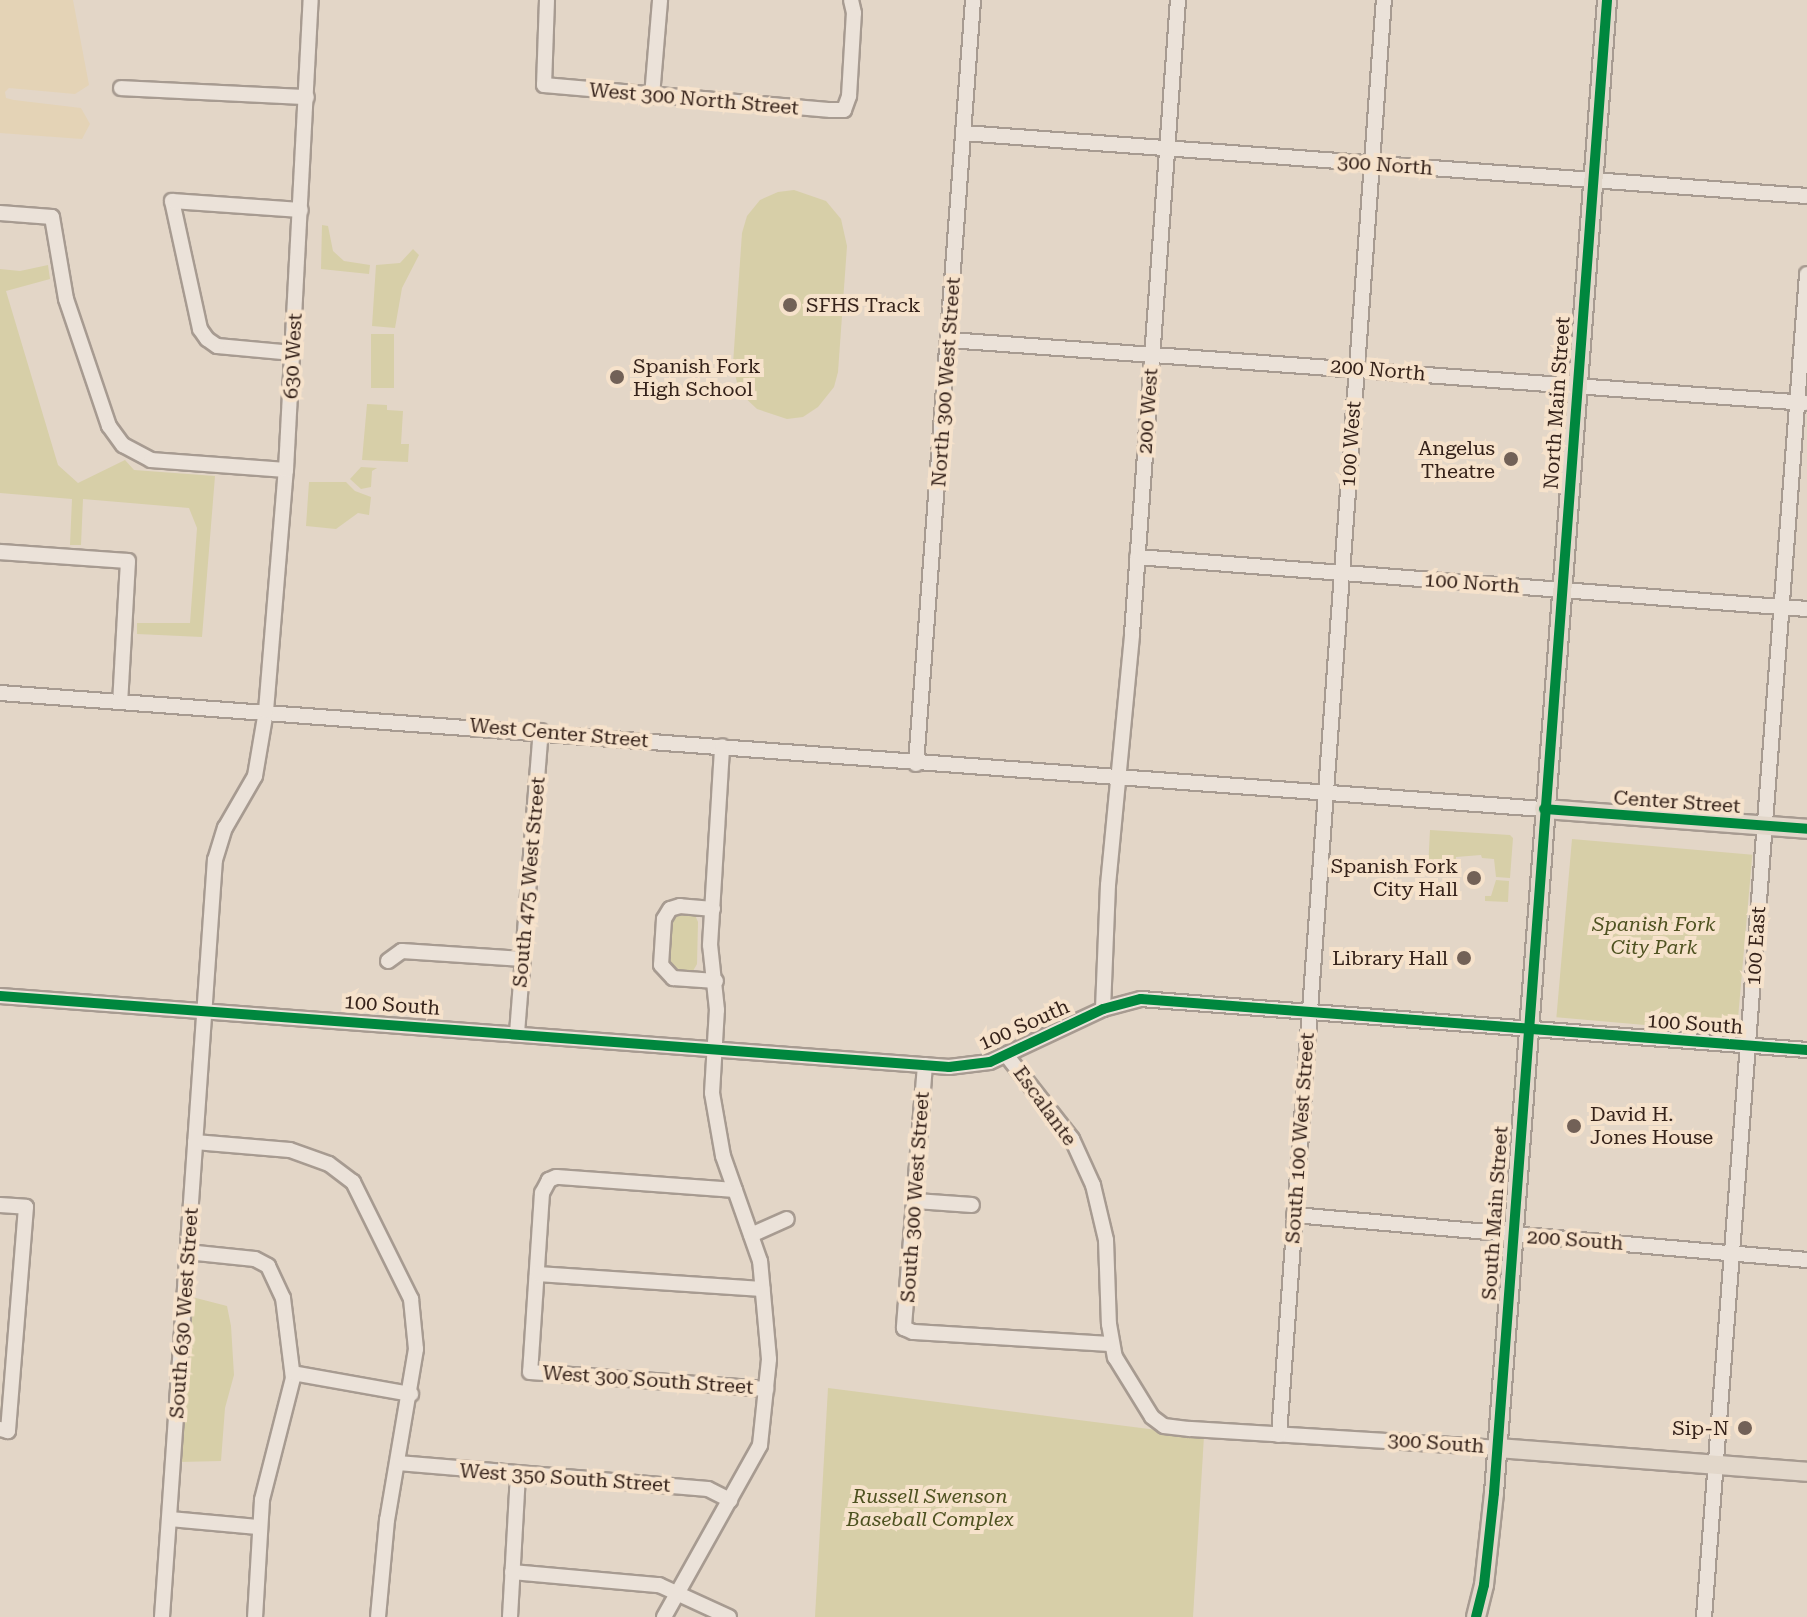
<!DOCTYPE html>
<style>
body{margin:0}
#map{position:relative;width:1807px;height:1617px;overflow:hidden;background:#e3d6c7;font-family:"Roboto Serif",serif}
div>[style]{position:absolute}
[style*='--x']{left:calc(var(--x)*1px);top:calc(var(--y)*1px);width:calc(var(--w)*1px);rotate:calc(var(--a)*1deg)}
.farmland>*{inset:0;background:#e4d3b6}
.green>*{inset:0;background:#d7cfa8;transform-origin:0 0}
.roads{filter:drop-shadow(2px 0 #a79b91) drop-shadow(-2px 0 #a79b91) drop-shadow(0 2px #a79b91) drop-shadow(0 -2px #a79b91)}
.minor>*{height:14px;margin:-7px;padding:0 7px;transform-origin:7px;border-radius:7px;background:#ebe2d9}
.major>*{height:18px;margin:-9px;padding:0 9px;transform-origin:9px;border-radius:9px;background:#e2d7ca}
.cycleway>*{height:10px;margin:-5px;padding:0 5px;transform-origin:5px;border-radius:5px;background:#00873e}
.dots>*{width:22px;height:22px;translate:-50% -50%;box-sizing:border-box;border:4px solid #f6e2cb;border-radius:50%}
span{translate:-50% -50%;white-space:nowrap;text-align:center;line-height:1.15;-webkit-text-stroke:8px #f6e2cb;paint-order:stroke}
.street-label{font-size:20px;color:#35221a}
.poi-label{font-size:20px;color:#35221a}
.left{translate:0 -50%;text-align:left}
.right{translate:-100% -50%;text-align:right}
.park-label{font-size:20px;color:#4e5220;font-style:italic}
</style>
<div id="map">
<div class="farmland">
<i style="clip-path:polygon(0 0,73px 0,89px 85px,75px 94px,9px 88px,5px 92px,6px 98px,14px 100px,81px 108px,90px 124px,82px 139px,0 133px)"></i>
</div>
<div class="green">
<i style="clip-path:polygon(794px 190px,826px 201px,841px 219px,847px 246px,838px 372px,834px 387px,818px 407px,803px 417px,787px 419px,757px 409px,739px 392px,733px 364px,742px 233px,747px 216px,760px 200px,778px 192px)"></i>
<i style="clip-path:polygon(322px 225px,328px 226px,333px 251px,344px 261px,370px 265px,369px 274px,321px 269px)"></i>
<i style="clip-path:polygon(413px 249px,419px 255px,402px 288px,395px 328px,372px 326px,376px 265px,400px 263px)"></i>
<i style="clip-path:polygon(48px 265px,50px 279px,6px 291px,58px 465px,78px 483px,125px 460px,134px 470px,215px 476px,202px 637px,137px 634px,137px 623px,190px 623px,197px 528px,189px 508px,83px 499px,81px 545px,70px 545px,72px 499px,0 493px,0 269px,20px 271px)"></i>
<i style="left:371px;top:334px;width:23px;height:54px"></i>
<i style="clip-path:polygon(367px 404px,387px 405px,387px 410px,403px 411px,401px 444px,409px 444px,408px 462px,362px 460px)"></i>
<i style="clip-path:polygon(361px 467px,377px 468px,372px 471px,371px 487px,361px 489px,350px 479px)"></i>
<i style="clip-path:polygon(309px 482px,346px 482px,355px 491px,371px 497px,369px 515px,358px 513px,336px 529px,306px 526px)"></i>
<i style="clip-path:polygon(1430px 830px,1510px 835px,1513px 838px,1510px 878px,1496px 877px,1494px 859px,1482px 858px,1481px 855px,1456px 857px,1455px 870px,1428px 869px)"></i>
<i style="left:1572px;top:839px;width:181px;height:179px;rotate:5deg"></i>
<i style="clip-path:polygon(1496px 880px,1509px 881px,1508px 902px,1485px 901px,1485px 896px,1491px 896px)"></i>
<i style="clip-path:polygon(679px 913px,695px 915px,698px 922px,697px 964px,693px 971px,675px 970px,668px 961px,671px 922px)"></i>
<i style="clip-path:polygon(192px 1297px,227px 1306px,231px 1326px,234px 1375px,225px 1408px,221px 1461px,180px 1462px)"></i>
<i style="clip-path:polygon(828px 1388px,1204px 1436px,1193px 1617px,815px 1617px)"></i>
</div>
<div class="roads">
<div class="minor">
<i style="--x:547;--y:0;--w:85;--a:92"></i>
<i style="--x:544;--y:85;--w:288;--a:5"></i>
<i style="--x:831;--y:110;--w:13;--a:0"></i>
<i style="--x:844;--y:110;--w:15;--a:-70"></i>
<i style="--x:849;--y:96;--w:83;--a:-86.6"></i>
<i style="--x:854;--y:13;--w:13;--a:-103"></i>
<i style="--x:121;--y:88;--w:186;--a:2.8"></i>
<i style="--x:652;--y:96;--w:96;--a:-85.2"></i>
<i style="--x:963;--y:133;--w:846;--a:4.27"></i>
<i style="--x:0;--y:213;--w:52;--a:4.4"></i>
<i style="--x:52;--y:217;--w:83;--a:80.3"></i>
<i style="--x:66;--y:299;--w:134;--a:71.3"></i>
<i style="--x:109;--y:426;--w:24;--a:54"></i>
<i style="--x:123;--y:445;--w:32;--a:28"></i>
<i style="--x:151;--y:460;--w:135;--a:4.2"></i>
<i style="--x:949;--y:340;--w:859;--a:4.2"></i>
<i style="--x:293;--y:353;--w:76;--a:-174.7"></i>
<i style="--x:217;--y:346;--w:12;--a:-145"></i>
<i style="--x:207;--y:339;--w:12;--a:-125"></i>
<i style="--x:200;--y:329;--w:131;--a:-102.3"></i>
<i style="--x:172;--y:201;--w:129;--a:4"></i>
<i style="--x:0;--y:552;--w:128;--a:4"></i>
<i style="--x:128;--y:561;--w:141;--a:93.2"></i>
<i style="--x:1137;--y:557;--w:672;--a:4.44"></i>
<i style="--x:0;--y:693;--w:1548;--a:4.3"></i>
<i style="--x:916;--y:764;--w:766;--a:-85.73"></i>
<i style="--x:713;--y:909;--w:33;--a:-175"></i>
<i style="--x:680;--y:906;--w:10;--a:163"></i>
<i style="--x:670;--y:909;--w:12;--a:121"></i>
<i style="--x:664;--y:919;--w:46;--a:93.7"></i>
<i style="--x:661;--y:965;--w:18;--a:47"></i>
<i style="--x:673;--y:978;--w:43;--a:4"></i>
<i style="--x:388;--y:961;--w:17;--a:-36"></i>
<i style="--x:402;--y:951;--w:121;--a:3.8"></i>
<i style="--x:0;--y:996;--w:952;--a:4.28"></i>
<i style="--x:949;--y:1067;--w:41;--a:-7"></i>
<i style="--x:990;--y:1062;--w:125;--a:-25.1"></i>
<i style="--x:1103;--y:1009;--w:39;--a:-15"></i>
<i style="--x:1141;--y:999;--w:668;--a:4.38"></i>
<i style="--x:1103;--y:1009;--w:124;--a:-87.7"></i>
<i style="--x:1108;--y:885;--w:252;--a:-84.5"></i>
<i style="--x:1132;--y:634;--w:636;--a:-85.85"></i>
<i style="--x:517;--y:1033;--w:303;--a:-85.5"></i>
<i style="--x:1007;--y:1056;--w:105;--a:51.9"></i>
<i style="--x:1072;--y:1139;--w:51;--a:65.5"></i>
<i style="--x:1093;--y:1185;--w:57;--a:76.7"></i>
<i style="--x:1106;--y:1240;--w:84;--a:88"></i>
<i style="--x:1109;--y:1324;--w:34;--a:80"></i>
<i style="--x:1115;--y:1357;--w:70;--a:58.3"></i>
<i style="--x:1152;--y:1417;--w:15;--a:37"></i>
<i style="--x:1164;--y:1426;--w:26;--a:7"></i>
<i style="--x:1190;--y:1429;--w:308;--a:3.5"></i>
<i style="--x:925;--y:1065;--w:264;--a:94.6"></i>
<i style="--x:904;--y:1328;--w:10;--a:24"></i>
<i style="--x:913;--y:1332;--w:198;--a:3.5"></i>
<i style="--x:195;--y:1142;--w:95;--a:4.8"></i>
<i style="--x:290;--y:1150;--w:41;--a:19.7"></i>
<i style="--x:329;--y:1164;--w:30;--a:37"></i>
<i style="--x:353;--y:1182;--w:131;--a:63.6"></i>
<i style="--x:411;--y:1299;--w:50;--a:84.3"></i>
<i style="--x:416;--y:1349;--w:173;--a:99.6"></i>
<i style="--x:387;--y:1520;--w:97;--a:95.3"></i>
<i style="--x:735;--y:1190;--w:179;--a:-175.8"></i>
<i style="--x:556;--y:1177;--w:8;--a:157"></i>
<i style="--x:549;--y:1180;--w:15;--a:118"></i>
<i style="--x:542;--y:1193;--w:179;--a:93.8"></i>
<i style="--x:530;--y:1372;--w:237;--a:4.1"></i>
<i style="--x:916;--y:1201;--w:56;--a:4.1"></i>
<i style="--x:0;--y:1205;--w:26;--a:4"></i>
<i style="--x:26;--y:1207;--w:225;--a:94.6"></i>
<i style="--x:8;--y:1431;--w:8;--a:-166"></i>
<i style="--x:1294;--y:1215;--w:515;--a:5.01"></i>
<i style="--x:751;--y:1235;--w:39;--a:-24"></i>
<i style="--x:187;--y:1252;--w:68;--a:5.9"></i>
<i style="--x:255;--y:1259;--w:15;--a:28"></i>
<i style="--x:268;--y:1266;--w:35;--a:65"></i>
<i style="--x:283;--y:1298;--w:81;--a:82.9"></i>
<i style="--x:293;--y:1378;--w:126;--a:104.3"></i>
<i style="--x:262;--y:1500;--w:117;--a:93.4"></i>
<i style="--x:537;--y:1274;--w:226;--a:3.8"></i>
<i style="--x:293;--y:1373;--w:120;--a:10.1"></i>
<i style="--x:1279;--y:1435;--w:1439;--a:-85.82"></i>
<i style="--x:398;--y:1463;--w:311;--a:4.8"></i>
<i style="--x:708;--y:1489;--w:25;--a:27"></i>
<i style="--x:170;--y:1519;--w:88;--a:5.2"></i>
<i style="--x:512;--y:1572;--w:148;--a:5.1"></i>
<i style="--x:659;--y:1585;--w:77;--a:24.6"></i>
<i style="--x:162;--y:1617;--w:759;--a:-86"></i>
<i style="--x:215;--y:860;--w:34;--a:-73"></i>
<i style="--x:225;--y:828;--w:60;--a:-60"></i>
<i style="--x:255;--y:776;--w:66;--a:-80.4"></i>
<i style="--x:266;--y:711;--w:242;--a:-85.3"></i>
<i style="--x:286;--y:470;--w:471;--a:-87"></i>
<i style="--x:510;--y:1617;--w:142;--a:-86.8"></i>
<i style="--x:664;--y:1617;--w:197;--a:-60.8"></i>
<i style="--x:760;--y:1445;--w:86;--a:-84"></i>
<i style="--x:769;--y:1359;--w:98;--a:-95.2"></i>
<i style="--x:760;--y:1261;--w:111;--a:-109.4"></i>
<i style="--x:723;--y:1156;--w:64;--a:-99.9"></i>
<i style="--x:712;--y:1093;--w:83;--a:-86.6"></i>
<i style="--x:717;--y:1010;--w:65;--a:-96.1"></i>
<i style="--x:710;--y:945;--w:199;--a:-86.5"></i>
<i style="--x:1704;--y:1617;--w:1347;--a:-85.61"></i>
</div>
<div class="major">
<i style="--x:1544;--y:809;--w:264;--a:4.3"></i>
<i style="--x:1497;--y:1448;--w:311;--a:4.4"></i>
<i style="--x:1476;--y:1617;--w:33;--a:-76"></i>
<i style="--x:1484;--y:1585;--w:93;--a:-83.8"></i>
<i style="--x:1494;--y:1493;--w:1497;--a:-85.67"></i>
</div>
</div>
<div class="cycleway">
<i style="--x:1544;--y:809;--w:264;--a:4.3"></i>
<i style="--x:0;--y:996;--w:952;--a:4.28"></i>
<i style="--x:949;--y:1067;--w:41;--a:-7"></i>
<i style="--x:990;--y:1062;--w:125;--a:-25.1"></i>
<i style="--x:1103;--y:1009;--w:39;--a:-15"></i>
<i style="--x:1141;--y:999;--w:668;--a:4.38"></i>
<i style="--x:1476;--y:1617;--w:33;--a:-76"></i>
<i style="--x:1484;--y:1585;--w:93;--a:-83.8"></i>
<i style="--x:1494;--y:1493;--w:1497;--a:-85.67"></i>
</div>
<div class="dots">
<i style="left:790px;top:305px;background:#726157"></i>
<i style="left:617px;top:377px;background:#726157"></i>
<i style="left:1511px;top:459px;background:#726157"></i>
<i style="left:1474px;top:878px;background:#726157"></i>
<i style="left:1464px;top:958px;background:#726157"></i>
<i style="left:1574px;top:1126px;background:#726157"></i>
<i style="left:1745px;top:1428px;background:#726157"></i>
</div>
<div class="street-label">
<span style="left:694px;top:99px;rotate:5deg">West 300 North Street</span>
<span style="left:1385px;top:165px;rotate:4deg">300 North</span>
<span style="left:293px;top:356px;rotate:-87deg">630 West</span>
<span style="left:1378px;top:370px;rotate:5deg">200 North</span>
<span style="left:946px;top:382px;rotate:-86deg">North 300 West Street</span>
<span style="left:1557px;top:403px;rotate:-86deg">North Main Street</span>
<span style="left:1148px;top:411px;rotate:-86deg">200 West</span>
<span style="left:1351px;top:444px;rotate:-86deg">100 West</span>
<span style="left:1472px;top:583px;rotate:4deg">100 North</span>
<span style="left:559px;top:733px;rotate:5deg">West Center Street</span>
<span style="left:1677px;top:802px;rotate:4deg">Center Street</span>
<span style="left:529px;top:882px;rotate:-85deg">South 475 West Street</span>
<span style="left:1756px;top:946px;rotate:-86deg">100 East</span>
<span style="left:392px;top:1005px;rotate:4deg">100 South</span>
<span style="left:1695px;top:1024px;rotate:4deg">100 South</span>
<span style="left:1024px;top:1025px;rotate:-24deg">100 South</span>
<span style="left:1045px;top:1106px;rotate:54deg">Escalante</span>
<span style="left:1300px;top:1138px;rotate:-86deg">South 100 West Street</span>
<span style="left:915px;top:1197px;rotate:-86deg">South 300 West Street</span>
<span style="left:1495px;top:1213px;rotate:-86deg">South Main Street</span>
<span style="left:1575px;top:1240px;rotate:4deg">200 South</span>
<span style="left:184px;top:1313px;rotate:-86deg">South 630 West Street</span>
<span style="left:648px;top:1380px;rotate:4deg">West 300 South Street</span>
<span style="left:1436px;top:1443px;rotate:4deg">300 South</span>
<span style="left:565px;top:1478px;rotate:4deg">West 350 South Street</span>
</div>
<div class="poi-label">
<span class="left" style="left:806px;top:305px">SFHS Track</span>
<span class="left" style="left:633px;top:378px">Spanish Fork<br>High School</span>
<span class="right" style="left:1495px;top:460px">Angelus<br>Theatre</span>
<span class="right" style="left:1458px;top:878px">Spanish Fork<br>City Hall</span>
<span class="right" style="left:1448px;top:958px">Library Hall</span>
<span class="left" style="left:1590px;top:1126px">David H.<br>Jones House</span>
<span class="right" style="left:1729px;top:1428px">Sip-N</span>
</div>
<div class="park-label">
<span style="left:1654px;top:936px">Spanish Fork<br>City Park</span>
<span style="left:930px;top:1508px">Russell Swenson<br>Baseball Complex</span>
</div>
</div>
